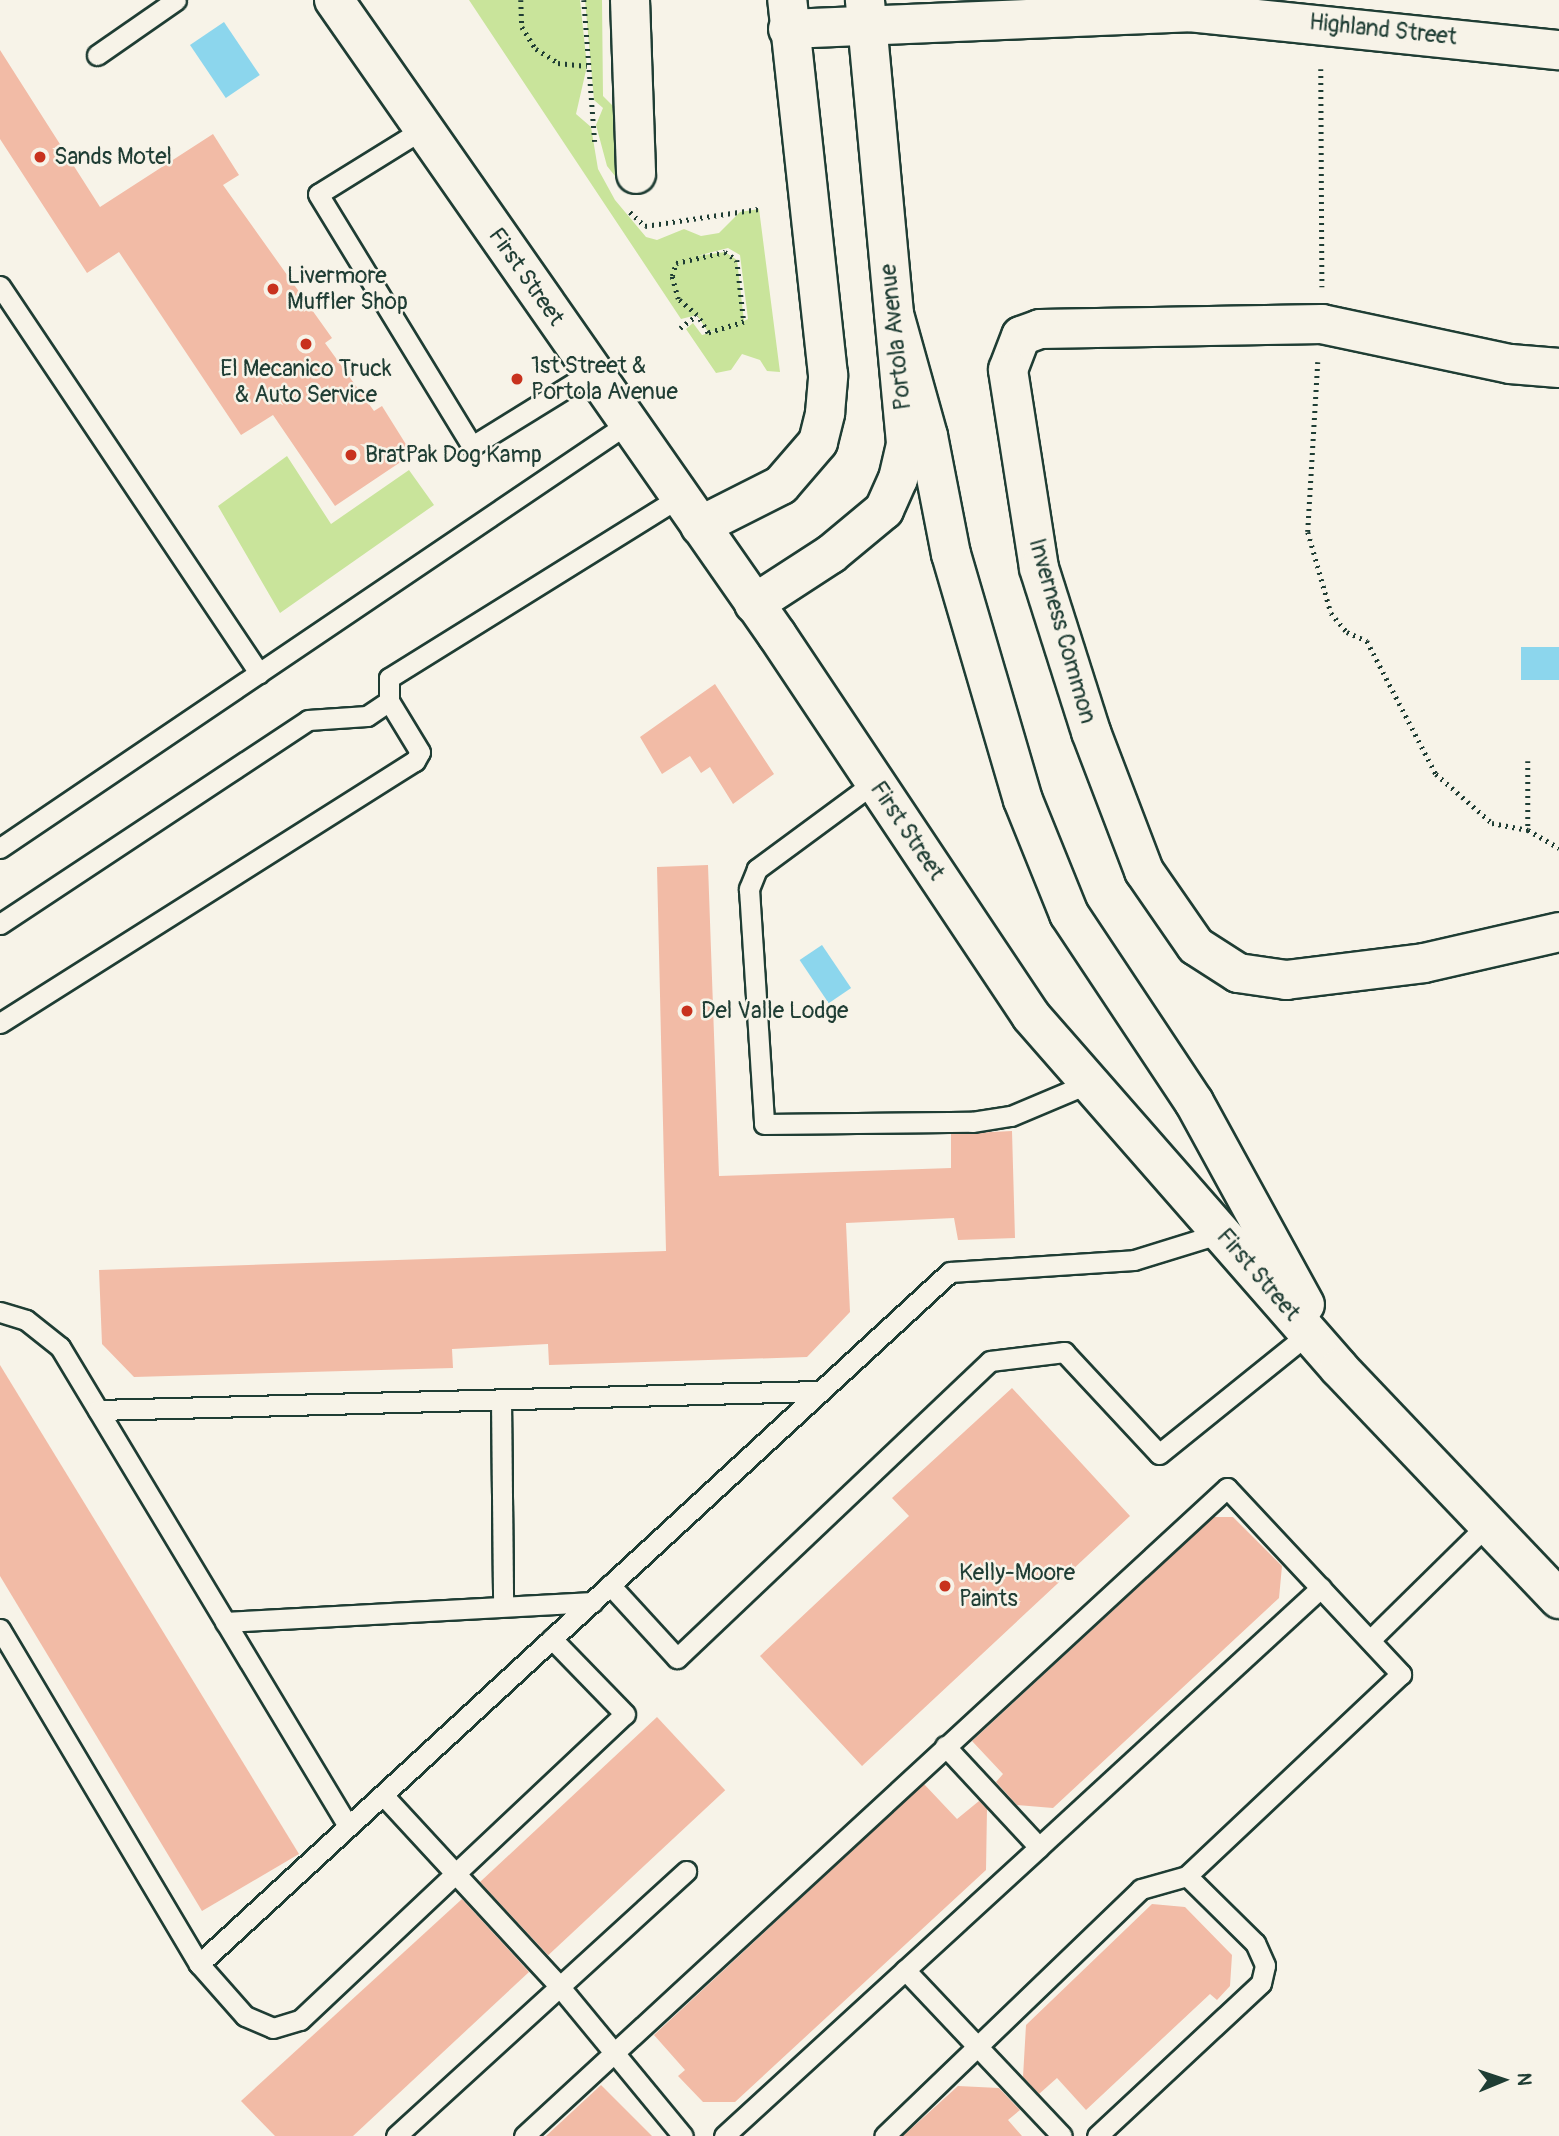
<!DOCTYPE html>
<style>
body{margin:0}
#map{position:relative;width:1559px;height:2136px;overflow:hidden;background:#f7f3e8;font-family:Pangolin,sans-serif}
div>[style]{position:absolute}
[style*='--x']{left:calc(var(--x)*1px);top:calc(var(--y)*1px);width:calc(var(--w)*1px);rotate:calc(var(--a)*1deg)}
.green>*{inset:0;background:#c9e49b}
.water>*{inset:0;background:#8cd6ed;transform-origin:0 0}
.building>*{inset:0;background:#f2bba6;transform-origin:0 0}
.path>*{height:4.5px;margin-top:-2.25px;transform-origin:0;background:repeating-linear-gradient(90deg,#1f3d34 0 2px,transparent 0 7px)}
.roads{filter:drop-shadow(2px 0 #1f3d34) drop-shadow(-2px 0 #1f3d34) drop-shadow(0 2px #1f3d34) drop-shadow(0 -2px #1f3d34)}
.lane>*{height:19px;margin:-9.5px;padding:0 9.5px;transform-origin:9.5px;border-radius:9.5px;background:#f7f3e8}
.street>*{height:38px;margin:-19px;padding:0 19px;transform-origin:19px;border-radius:19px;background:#f7f3e8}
.secondary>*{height:38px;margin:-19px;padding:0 19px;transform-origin:19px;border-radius:19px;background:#f7f3e8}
.primary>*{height:38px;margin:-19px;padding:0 19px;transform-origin:19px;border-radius:19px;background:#f7f3e8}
.dots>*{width:19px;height:19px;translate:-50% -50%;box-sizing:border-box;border:4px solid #f7f3e8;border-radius:50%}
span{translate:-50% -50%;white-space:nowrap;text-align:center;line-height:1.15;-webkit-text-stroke:5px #f7f3e8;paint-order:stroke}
.street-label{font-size:23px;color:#1f3d34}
.poi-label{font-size:23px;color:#1f3d34}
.left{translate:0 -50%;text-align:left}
.north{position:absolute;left:1468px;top:2045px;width:70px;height:70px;-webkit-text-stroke:5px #f7f3e8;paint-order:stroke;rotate:88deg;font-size:19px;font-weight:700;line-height:28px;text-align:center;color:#1f3d34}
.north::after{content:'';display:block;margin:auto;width:24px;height:32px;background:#1f3d34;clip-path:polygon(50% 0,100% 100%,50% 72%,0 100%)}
</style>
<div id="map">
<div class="green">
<i style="clip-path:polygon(evenodd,469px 0,580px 0,587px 66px,576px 114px,591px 127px,598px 169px,615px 200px,646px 237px,657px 240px,684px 229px,701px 236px,719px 233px,740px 212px,759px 209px,780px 372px,767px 371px,760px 360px,742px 354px,731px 370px,716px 373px,686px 329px,693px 323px,702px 335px,717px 331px,708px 332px,697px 315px,681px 319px,469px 0,728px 248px,740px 255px,748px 319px,744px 321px,737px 260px,725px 252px,697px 256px,728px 248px)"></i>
<i style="clip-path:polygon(585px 0,602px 0,603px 96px,613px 106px,619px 181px,607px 166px,596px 125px,603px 108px,594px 100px)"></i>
<i style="clip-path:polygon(287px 456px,331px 524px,409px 470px,434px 505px,280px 613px,218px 506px)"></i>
</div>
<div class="water">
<i style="left:224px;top:22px;width:64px;height:41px;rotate:56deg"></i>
<i style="left:1559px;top:647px;width:33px;height:38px;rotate:90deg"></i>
<i style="left:822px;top:945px;width:52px;height:27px;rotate:56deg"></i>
</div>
<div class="building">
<i style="clip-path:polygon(0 50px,100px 207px,213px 134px,239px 175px,223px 185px,332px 338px,325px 343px,374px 411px,382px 406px,407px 446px,400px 452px,405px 459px,335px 506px,273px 415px,241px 435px,119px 252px,87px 273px,0 139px)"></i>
<i style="clip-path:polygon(715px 684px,774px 774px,733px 804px,710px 767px,701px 773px,690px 756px,662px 774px,640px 737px)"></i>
<i style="clip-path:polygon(708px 865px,719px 1176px,951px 1168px,951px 1134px,1012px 1131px,1015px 1238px,958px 1240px,954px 1218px,846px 1223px,850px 1312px,807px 1357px,549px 1365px,548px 1344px,452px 1349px,453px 1368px,134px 1377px,102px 1344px,99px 1270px,666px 1251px,657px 867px)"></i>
<i style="clip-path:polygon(0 1365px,299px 1854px,202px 1911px,0 1576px)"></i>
<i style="clip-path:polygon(1012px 1388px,1130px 1516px,862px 1766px,760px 1656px,909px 1516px,892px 1498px)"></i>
<i style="clip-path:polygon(1214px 1517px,1233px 1517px,1282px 1566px,1279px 1598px,1053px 1808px,1017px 1805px,996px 1782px,1003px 1774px,972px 1741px)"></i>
<i style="left:657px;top:1717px;width:100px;height:242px;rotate:47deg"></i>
<i style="clip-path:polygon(924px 1784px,957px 1819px,979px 1801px,987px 1809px,986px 1870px,735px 2102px,703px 2102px,678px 2076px,685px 2070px,654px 2035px)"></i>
<i style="clip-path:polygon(462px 1899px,529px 1972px,353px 2136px,275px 2136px,241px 2101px)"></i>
<i style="clip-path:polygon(1152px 1904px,1185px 1907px,1232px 1955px,1230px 1986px,1217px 2000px,1210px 1994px,1086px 2110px,1057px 2078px,1039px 2094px,1023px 2077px,1026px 2025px)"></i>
<i style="clip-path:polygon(601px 2085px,652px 2136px,546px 2136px)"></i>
<i style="clip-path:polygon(958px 2086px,999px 2088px,1020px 2110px,1008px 2120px,1022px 2136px,903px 2136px)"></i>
</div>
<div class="path">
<i style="--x:521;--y:0;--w:27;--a:88"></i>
<i style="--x:522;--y:27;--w:26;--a:58"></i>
<i style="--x:536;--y:49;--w:26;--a:32"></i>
<i style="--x:558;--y:63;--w:29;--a:6"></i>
<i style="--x:584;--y:0;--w:142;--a:85.6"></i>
<i style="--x:1321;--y:69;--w:218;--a:89.7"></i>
<i style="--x:630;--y:212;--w:21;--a:43"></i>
<i style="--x:645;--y:226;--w:115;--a:-8.5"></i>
<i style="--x:680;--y:328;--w:21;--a:-37"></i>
<i style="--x:697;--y:315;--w:25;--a:-140"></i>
<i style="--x:678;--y:299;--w:24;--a:-105"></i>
<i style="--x:672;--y:276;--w:14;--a:-73"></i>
<i style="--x:676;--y:263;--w:50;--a:-12.7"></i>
<i style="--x:725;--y:252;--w:14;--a:34"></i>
<i style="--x:737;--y:260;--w:62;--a:83.6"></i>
<i style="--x:744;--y:322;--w:38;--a:163"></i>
<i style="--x:708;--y:333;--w:21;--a:-121"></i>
<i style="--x:1318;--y:362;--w:170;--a:93.4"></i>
<i style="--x:1308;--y:532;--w:84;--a:74.1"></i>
<i style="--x:1331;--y:613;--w:25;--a:50"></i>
<i style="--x:1347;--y:632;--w:22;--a:24"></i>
<i style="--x:1367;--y:641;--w:150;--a:62.6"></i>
<i style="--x:1436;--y:774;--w:74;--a:41.2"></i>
<i style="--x:1492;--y:823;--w:37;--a:11"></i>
<i style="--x:1528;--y:761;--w:69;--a:90"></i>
<i style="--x:1528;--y:830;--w:36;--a:30"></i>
</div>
<div class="roads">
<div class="lane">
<i style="--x:97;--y:55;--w:96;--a:-34.8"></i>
<i style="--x:423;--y:129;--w:123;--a:148.2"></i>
<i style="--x:318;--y:194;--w:295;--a:58.6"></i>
<i style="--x:472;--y:446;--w:141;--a:-31.7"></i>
<i style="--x:0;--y:286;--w:466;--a:56.2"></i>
<i style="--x:875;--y:782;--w:147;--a:143.6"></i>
<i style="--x:757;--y:869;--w:22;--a:112"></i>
<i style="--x:749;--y:889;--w:235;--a:86.3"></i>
<i style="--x:764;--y:1124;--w:208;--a:-0.6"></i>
<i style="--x:972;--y:1122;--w:39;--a:-9"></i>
<i style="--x:1011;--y:1116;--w:85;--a:-22.9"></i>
<i style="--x:0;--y:848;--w:757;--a:-34.07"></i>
<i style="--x:0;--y:924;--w:369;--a:-33.5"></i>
<i style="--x:308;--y:720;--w:59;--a:-3.9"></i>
<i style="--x:367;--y:716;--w:27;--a:-34"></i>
<i style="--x:0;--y:1023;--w:491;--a:-32.3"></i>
<i style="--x:415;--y:761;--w:10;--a:-61"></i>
<i style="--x:420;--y:752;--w:60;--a:-121.3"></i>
<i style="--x:389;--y:701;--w:23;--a:-90"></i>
<i style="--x:389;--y:678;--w:343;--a:-31.9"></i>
<i style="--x:0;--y:1312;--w:27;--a:17"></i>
<i style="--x:26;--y:1320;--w:43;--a:38.5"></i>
<i style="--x:60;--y:1347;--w:559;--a:58.98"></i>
<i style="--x:501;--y:1400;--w:206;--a:89.4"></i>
<i style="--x:98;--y:1410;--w:723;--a:-1.51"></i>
<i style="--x:610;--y:1585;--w:99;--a:47.5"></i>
<i style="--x:677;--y:1658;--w:431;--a:-43.5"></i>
<i style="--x:990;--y:1361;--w:75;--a:-6.9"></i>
<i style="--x:1064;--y:1352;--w:139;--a:47"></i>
<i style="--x:1159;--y:1454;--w:193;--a:-38.9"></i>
<i style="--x:225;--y:1622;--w:368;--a:-3.1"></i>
<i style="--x:0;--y:1629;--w:390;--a:59.3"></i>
<i style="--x:199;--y:1964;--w:69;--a:48.5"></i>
<i style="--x:245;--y:2016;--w:30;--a:23"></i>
<i style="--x:273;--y:2028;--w:28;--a:-17"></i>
<i style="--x:300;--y:2020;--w:446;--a:-43.3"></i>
<i style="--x:625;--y:1714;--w:105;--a:-134.2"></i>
<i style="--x:1370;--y:1640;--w:164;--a:-44.5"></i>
<i style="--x:945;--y:1746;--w:138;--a:47.1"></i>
<i style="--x:1039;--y:1847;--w:383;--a:-42.6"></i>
<i style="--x:383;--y:1795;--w:261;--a:47.3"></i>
<i style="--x:560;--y:1987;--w:193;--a:50.5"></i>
<i style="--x:199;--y:1964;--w:1021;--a:-42.66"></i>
<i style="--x:950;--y:1272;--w:184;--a:-3.7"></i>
<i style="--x:1134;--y:1260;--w:91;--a:-17.2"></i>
<i style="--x:905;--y:1970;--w:228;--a:46.6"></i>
<i style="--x:396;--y:2136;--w:393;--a:-42.4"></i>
<i style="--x:524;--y:2136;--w:956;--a:-42.67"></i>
<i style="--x:1227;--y:1488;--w:255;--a:46.9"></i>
<i style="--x:1401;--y:1674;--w:294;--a:136.7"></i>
<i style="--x:1187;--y:1876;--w:48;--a:164.2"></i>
<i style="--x:1141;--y:1889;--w:356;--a:136.1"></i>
<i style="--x:724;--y:2136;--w:427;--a:-42.5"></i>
<i style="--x:1097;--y:2136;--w:224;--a:-43"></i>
<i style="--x:1261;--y:1983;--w:18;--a:-77"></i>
<i style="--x:1265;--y:1965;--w:24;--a:-114"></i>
<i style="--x:1255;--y:1943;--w:95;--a:-135.4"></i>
</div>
<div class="street">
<i style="--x:630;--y:0;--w:174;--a:88"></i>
<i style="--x:1559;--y:368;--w:49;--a:-175.3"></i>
<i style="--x:1510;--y:364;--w:192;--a:-168"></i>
<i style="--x:1322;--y:324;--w:282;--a:179"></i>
<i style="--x:1040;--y:329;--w:20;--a:160"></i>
<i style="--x:1021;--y:336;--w:36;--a:111"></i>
<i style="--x:1008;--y:370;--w:200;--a:81.1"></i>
<i style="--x:1039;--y:568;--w:172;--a:72.4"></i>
<i style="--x:1091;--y:732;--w:149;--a:69.1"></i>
<i style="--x:1144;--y:871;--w:91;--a:55.3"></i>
<i style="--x:1196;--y:946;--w:50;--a:32.7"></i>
<i style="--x:1238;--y:973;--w:49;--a:8.3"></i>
<i style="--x:1286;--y:980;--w:139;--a:-7"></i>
<i style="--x:1424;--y:963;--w:139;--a:-12.9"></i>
</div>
<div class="secondary">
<i style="--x:788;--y:29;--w:401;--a:-2.4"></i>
<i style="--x:1189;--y:12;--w:372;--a:5.9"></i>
<i style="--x:700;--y:526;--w:91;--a:-26.8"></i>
<i style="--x:781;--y:485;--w:57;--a:-49.3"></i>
<i style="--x:818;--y:442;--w:30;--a:-76"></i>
<i style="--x:825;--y:413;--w:38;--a:-85"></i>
<i style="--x:828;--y:375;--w:377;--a:-96.2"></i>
<i style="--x:754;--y:604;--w:92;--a:-33"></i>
<i style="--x:831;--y:554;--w:69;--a:-39.7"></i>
<i style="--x:884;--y:510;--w:34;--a:-66"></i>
<i style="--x:898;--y:479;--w:37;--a:-77"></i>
<i style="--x:906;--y:443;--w:445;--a:-95.3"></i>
</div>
<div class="primary">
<i style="--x:334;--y:0;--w:774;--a:55.1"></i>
<i style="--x:777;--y:635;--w:458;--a:56.3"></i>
<i style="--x:1031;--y:1016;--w:468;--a:48.8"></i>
<i style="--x:1339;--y:1368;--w:319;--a:46.4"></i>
<i style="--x:894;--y:314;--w:127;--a:74.4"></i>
<i style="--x:928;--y:436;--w:120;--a:79"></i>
<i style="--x:951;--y:554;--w:256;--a:73.7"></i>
<i style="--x:1023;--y:800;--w:123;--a:68"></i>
<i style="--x:1069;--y:914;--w:226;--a:56.4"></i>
<i style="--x:1194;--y:1102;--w:231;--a:61.3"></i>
</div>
</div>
<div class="dots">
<i style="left:40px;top:157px;background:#c8321e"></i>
<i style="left:273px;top:289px;background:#c8321e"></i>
<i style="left:306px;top:344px;background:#c8321e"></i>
<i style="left:517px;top:379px;background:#c8321e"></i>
<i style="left:351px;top:455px;background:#c8321e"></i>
<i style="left:687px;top:1011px;background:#c8321e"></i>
<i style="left:945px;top:1586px;background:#c8321e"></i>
</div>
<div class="street-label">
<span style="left:1383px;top:30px;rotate:6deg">Highland Street</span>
<span style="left:526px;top:277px;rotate:55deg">First Street</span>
<span style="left:896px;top:337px;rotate:-96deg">Portola Avenue</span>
<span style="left:1062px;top:631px;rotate:74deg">Inverness Common</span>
<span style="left:907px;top:831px;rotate:56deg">First Street</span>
<span style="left:1258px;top:1275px;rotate:49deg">First Street</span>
</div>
<div class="poi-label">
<span class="left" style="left:54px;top:157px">Sands Motel</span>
<span class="left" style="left:287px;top:289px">Livermore<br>Muffler Shop</span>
<span class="left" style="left:531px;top:379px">1st Street &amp;<br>Portola Avenue</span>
<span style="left:306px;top:382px">El Mecanico Truck<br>&amp; Auto Service</span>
<span class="left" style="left:365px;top:455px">BratPak Dog Kamp</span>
<span class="left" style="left:701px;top:1011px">Del Valle Lodge</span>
<span class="left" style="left:959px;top:1586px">Kelly-Moore<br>Paints</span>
</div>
<div class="north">N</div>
</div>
